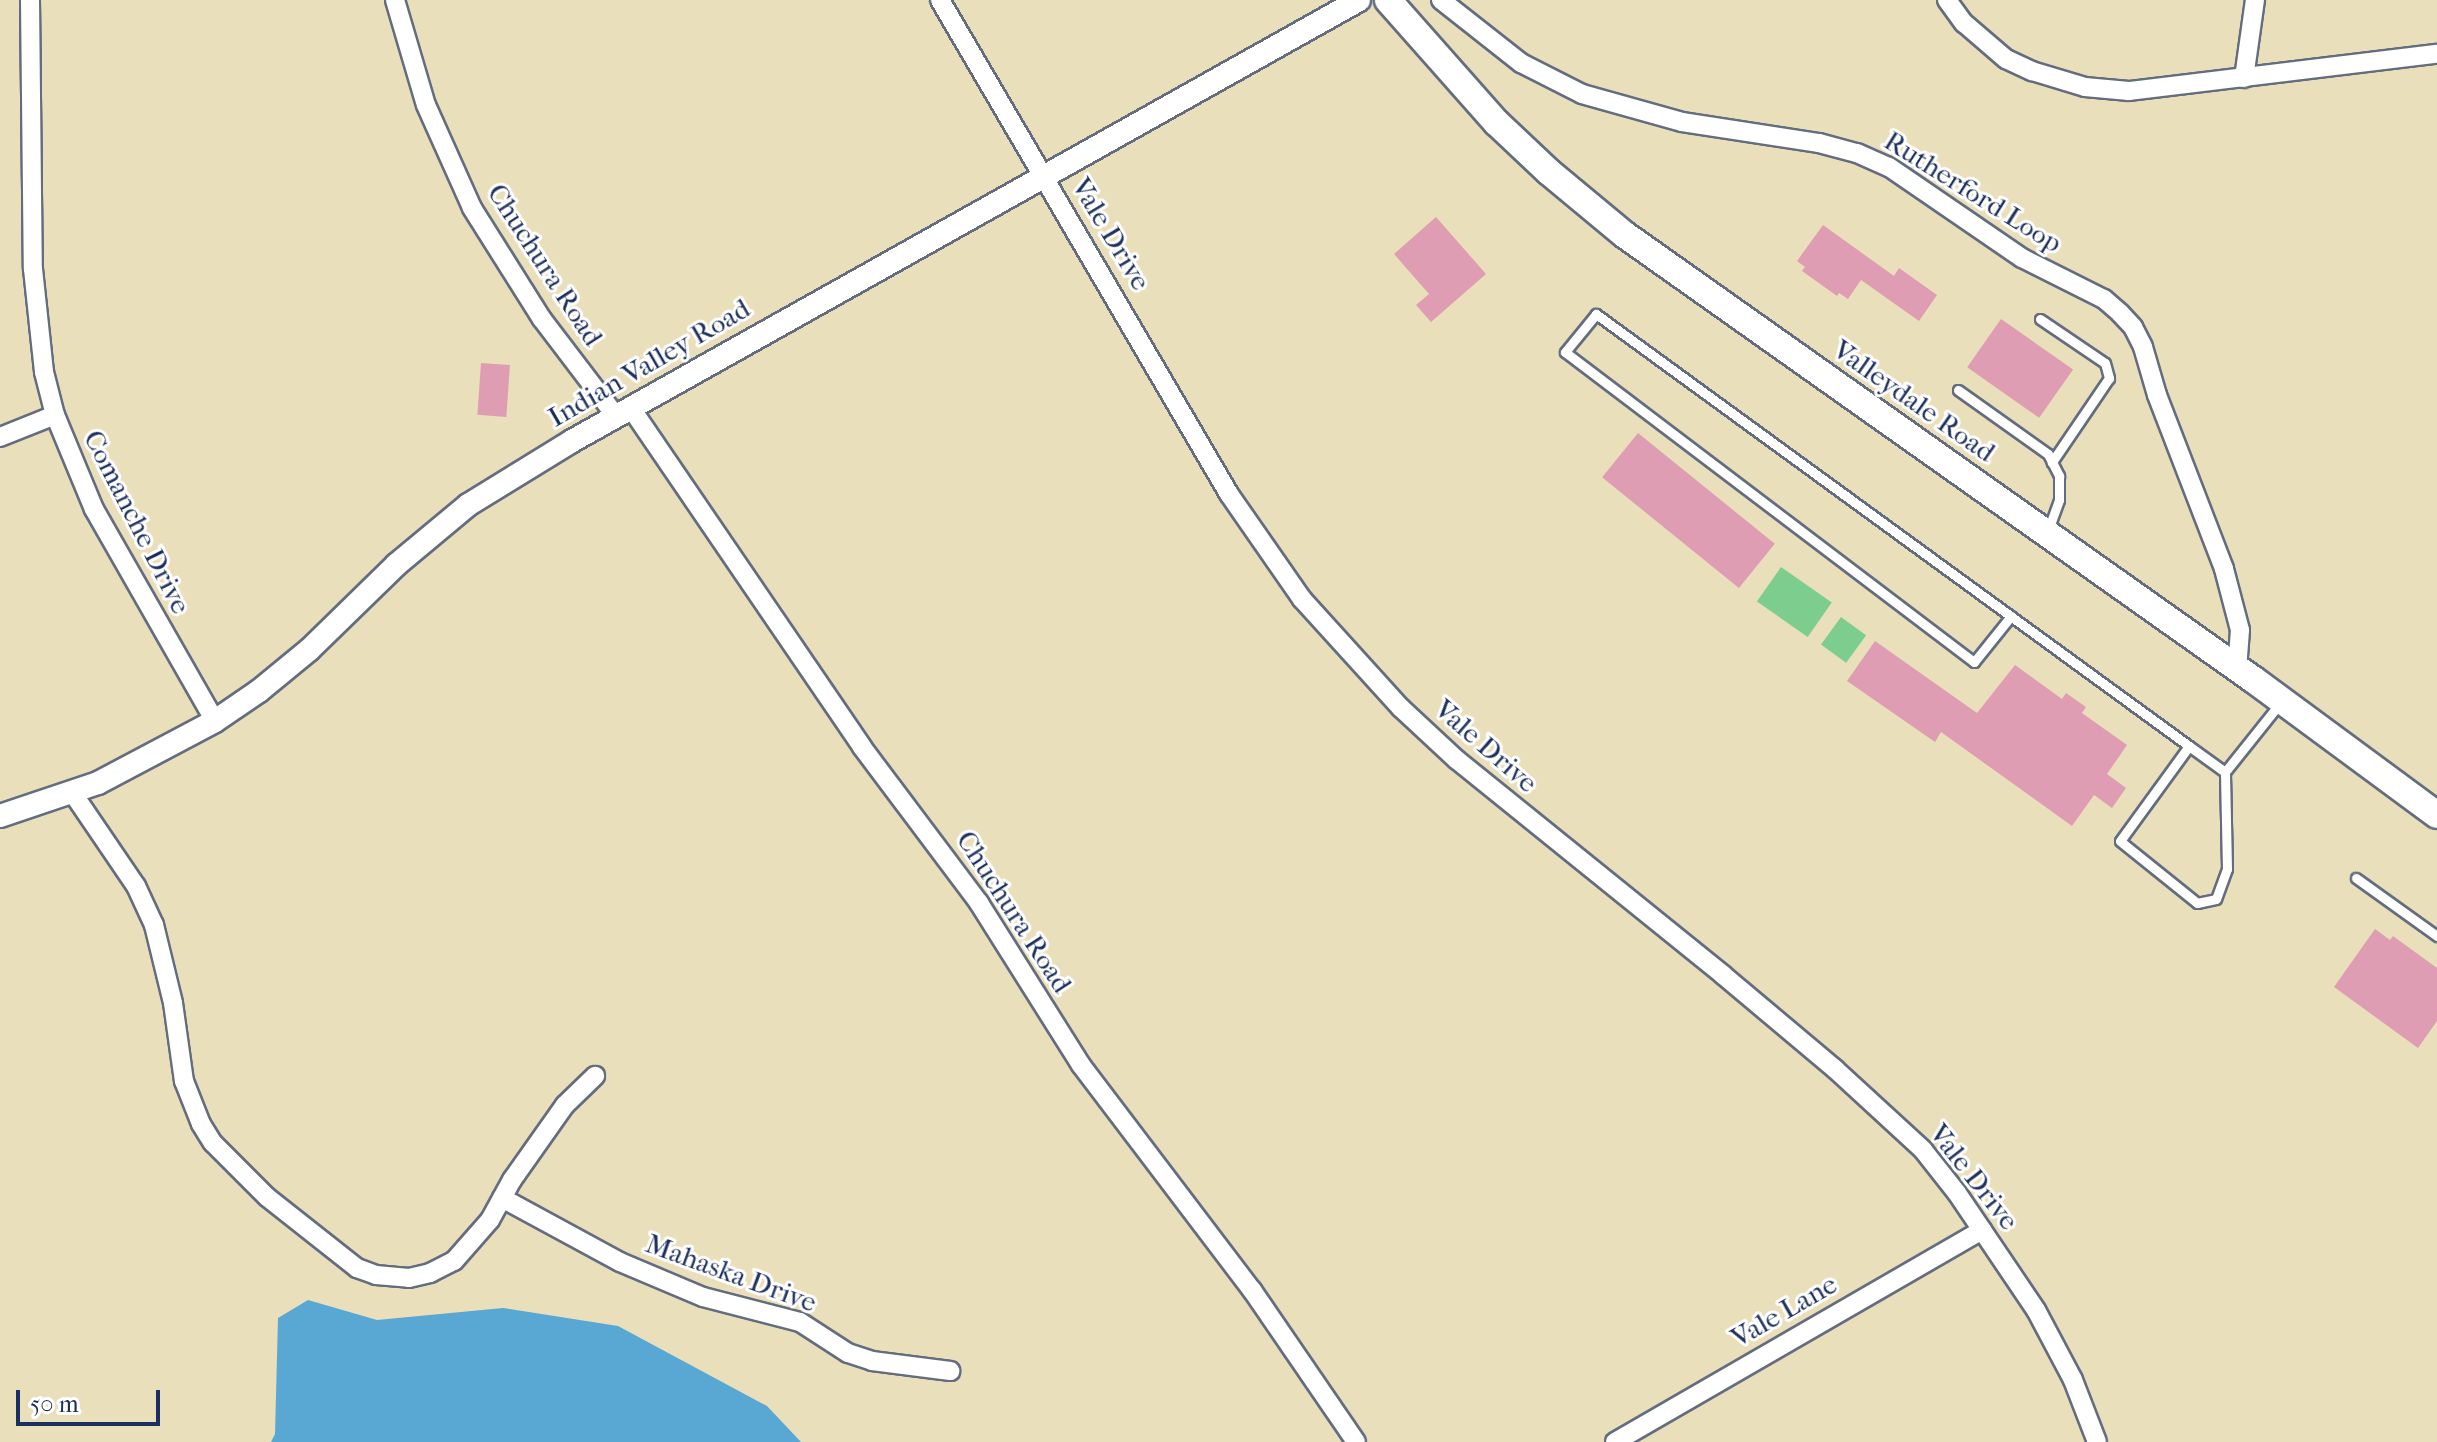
<!DOCTYPE html>
<style>
body{margin:0}
#map{position:relative;width:2437px;height:1442px;overflow:hidden;background:#eadfbb;font-family:"IM FELL French Canon",serif}
div>[style]{position:absolute}
[style*='--x']{left:calc(var(--x)*1px);top:calc(var(--y)*1px);width:calc(var(--w)*1px);rotate:calc(var(--a)*1deg)}
.green>*{inset:0;background:#7dcd8e;transform-origin:0 0}
.water>*{inset:0;background:#59a8d3}
.building>*{inset:0;background:#de9db3;transform-origin:0 0}
.roads{filter:drop-shadow(2px 0 #636d7f) drop-shadow(-2px 0 #636d7f) drop-shadow(0 2px #636d7f) drop-shadow(0 -2px #636d7f)}
.service>*{height:9px;margin:-4.5px;padding:0 4.5px;transform-origin:4.5px;border-radius:4.5px;background:#fff}
.minor>*{height:18px;margin:-9px;padding:0 9px;transform-origin:9px;border-radius:9px;background:#fff}
.tertiary>*{height:22px;margin:-11px;padding:0 11px;transform-origin:11px;border-radius:11px;background:#fff}
.secondary>*{height:26px;margin:-13px;padding:0 13px;transform-origin:13px;border-radius:13px;background:#fff}
span{translate:-50% -50%;white-space:nowrap;text-align:center;line-height:1.15;-webkit-text-stroke:6px #fff;paint-order:stroke}
.street-label{font-size:28px;color:#1b2f5e}
.scale{position:absolute;left:16px;top:1390px;width:144px;height:36px;box-sizing:border-box;border:4px solid #1b2f5e;border-top:0;padding-left:10px;font-size:24px;line-height:28px;white-space:nowrap;color:#1b2f5e;-webkit-text-stroke:6px #fff;paint-order:stroke}
</style>
<div id="map">
<div class="green">
<i style="left:1781px;top:567px;width:62px;height:42px;rotate:35deg"></i>
<i style="left:1841px;top:617px;width:31px;height:34px;rotate:36deg"></i>
</div>
<div class="water">
<i style="clip-path:polygon(308px 1300px,377px 1320px,503px 1308px,618px 1326px,767px 1406px,801px 1442px,271px 1442px,275px 1434px,278px 1318px)"></i>
</div>
<div class="building">
<i style="clip-path:polygon(1436px 217px,1486px 274px,1431px 322px,1416px 305px,1429px 294px,1394px 254px)"></i>
<i style="clip-path:polygon(1823px 225px,1894px 276px,1899px 268px,1937px 295px,1919px 321px,1861px 280px,1848px 299px,1839px 293px,1837px 296px,1802px 271px,1805px 267px,1797px 261px)"></i>
<i style="left:2001px;top:319px;width:88px;height:59px;rotate:35deg"></i>
<i style="left:481px;top:363px;width:29px;height:52px;rotate:4deg"></i>
<i style="left:1638px;top:433px;width:176px;height:57px;rotate:39deg"></i>
<i style="clip-path:polygon(1875px 641px,1977px 713px,2015px 665px,2062px 699px,2066px 693px,2086px 707px,2082px 713px,2127px 745px,2107px 774px,2126px 788px,2112px 808px,2094px 795px,2072px 826px,1941px 732px,1935px 742px,1847px 681px)"></i>
<i style="clip-path:polygon(2375px 929px,2390px 940px,2393px 936px,2437px 968px,2437px 1021px,2418px 1048px,2334px 987px)"></i>
</div>
<div class="roads">
<div class="service">
<i style="--x:2040;--y:319;--w:78;--a:34.1"></i>
<i style="--x:2105;--y:363;--w:16;--a:75"></i>
<i style="--x:2109;--y:378;--w:102;--a:124.2"></i>
<i style="--x:1958;--y:390;--w:110;--a:35.4"></i>
<i style="--x:2048;--y:454;--w:25;--a:63"></i>
<i style="--x:2059;--y:476;--w:24;--a:90"></i>
<i style="--x:2059;--y:500;--w:33;--a:110"></i>
<i style="--x:2011;--y:616;--w:59;--a:128.8"></i>
<i style="--x:1974;--y:662;--w:513;--a:-142.84"></i>
<i style="--x:1565;--y:352;--w:49;--a:-50.8"></i>
<i style="--x:1596;--y:314;--w:734;--a:36.07"></i>
<i style="--x:2225;--y:772;--w:44;--a:-144.2"></i>
<i style="--x:2189;--y:746;--w:117;--a:126"></i>
<i style="--x:2120;--y:841;--w:99;--a:38.8"></i>
<i style="--x:2197;--y:903;--w:19;--a:-12"></i>
<i style="--x:2216;--y:899;--w:32;--a:-70"></i>
<i style="--x:2227;--y:869;--w:97;--a:-91.2"></i>
<i style="--x:2225;--y:772;--w:88;--a:-51.4"></i>
<i style="--x:2356;--y:878;--w:100;--a:35.6"></i>
</div>
<div class="minor">
<i style="--x:30;--y:0;--w:269;--a:89.4"></i>
<i style="--x:33;--y:269;--w:104;--a:83.9"></i>
<i style="--x:44;--y:372;--w:44;--a:75.7"></i>
<i style="--x:55;--y:415;--w:102;--a:67.5"></i>
<i style="--x:94;--y:509;--w:244;--a:60.3"></i>
<i style="--x:395;--y:0;--w:109;--a:73.6"></i>
<i style="--x:426;--y:105;--w:113;--a:65.9"></i>
<i style="--x:472;--y:208;--w:131;--a:57.8"></i>
<i style="--x:542;--y:319;--w:122;--a:52.7"></i>
<i style="--x:940;--y:0;--w:572;--a:59.67"></i>
<i style="--x:1229;--y:494;--w:128;--a:55.2"></i>
<i style="--x:1302;--y:599;--w:147;--a:47.8"></i>
<i style="--x:1401;--y:708;--w:76;--a:42.9"></i>
<i style="--x:1457;--y:760;--w:342;--a:38.9"></i>
<i style="--x:1723;--y:975;--w:146;--a:40"></i>
<i style="--x:1835;--y:1069;--w:120;--a:42.6"></i>
<i style="--x:1923;--y:1150;--w:55;--a:51.7"></i>
<i style="--x:1957;--y:1193;--w:141;--a:56"></i>
<i style="--x:2036;--y:1310;--w:79;--a:62.1"></i>
<i style="--x:2073;--y:1380;--w:66;--a:68.8"></i>
<i style="--x:1441;--y:0;--w:102;--a:38.2"></i>
<i style="--x:1521;--y:63;--w:68;--a:26.9"></i>
<i style="--x:1582;--y:94;--w:104;--a:15.6"></i>
<i style="--x:1682;--y:122;--w:139;--a:8.7"></i>
<i style="--x:1819;--y:143;--w:39;--a:15"></i>
<i style="--x:1857;--y:153;--w:35;--a:24"></i>
<i style="--x:1889;--y:167;--w:161;--a:34.4"></i>
<i style="--x:2022;--y:258;--w:92;--a:26.6"></i>
<i style="--x:2104;--y:299;--w:21;--a:41"></i>
<i style="--x:2120;--y:313;--w:19;--a:47"></i>
<i style="--x:2133;--y:327;--w:22;--a:63"></i>
<i style="--x:2143;--y:347;--w:50;--a:73.7"></i>
<i style="--x:2157;--y:395;--w:186;--a:68.9"></i>
<i style="--x:2224;--y:569;--w:63;--a:75.3"></i>
<i style="--x:2240;--y:630;--w:40;--a:94.3"></i>
<i style="--x:1947;--y:0;--w:29;--a:54"></i>
<i style="--x:1964;--y:23;--w:55;--a:40.6"></i>
<i style="--x:2006;--y:59;--w:29;--a:25"></i>
<i style="--x:2032;--y:71;--w:55;--a:16.8"></i>
<i style="--x:2085;--y:87;--w:44;--a:5.2"></i>
<i style="--x:2129;--y:91;--w:310;--a:-6.9"></i>
<i style="--x:2244;--y:78;--w:79;--a:-82"></i>
<i style="--x:631;--y:408;--w:410;--a:55.7"></i>
<i style="--x:862;--y:747;--w:195;--a:53.1"></i>
<i style="--x:979;--y:903;--w:191;--a:57.8"></i>
<i style="--x:1081;--y:1065;--w:283;--a:52.8"></i>
<i style="--x:1252;--y:1290;--w:184;--a:55.6"></i>
<i style="--x:0;--y:437;--w:59;--a:-21.8"></i>
<i style="--x:72;--y:792;--w:114;--a:55.8"></i>
<i style="--x:136;--y:886;--w:43;--a:65.2"></i>
<i style="--x:154;--y:925;--w:80;--a:76.3"></i>
<i style="--x:173;--y:1003;--w:79;--a:82"></i>
<i style="--x:184;--y:1081;--w:46;--a:68.4"></i>
<i style="--x:201;--y:1124;--w:22;--a:58"></i>
<i style="--x:213;--y:1143;--w:76;--a:45"></i>
<i style="--x:267;--y:1197;--w:115;--a:38.3"></i>
<i style="--x:357;--y:1268;--w:20;--a:20"></i>
<i style="--x:376;--y:1275;--w:33;--a:5"></i>
<i style="--x:409;--y:1278;--w:22;--a:-13"></i>
<i style="--x:430;--y:1273;--w:27;--a:-27"></i>
<i style="--x:454;--y:1261;--w:55;--a:-48.7"></i>
<i style="--x:490;--y:1220;--w:46;--a:-61.2"></i>
<i style="--x:512;--y:1180;--w:92;--a:-54.8"></i>
<i style="--x:565;--y:1105;--w:42;--a:-44"></i>
<i style="--x:502;--y:1198;--w:134;--a:28.5"></i>
<i style="--x:620;--y:1262;--w:90;--a:22.9"></i>
<i style="--x:703;--y:1297;--w:100;--a:14.5"></i>
<i style="--x:800;--y:1322;--w:57;--a:32.9"></i>
<i style="--x:848;--y:1353;--w:25;--a:18"></i>
<i style="--x:872;--y:1361;--w:79;--a:7.3"></i>
<i style="--x:1615;--y:1442;--w:424;--a:-30"></i>
</div>
<div class="tertiary">
<i style="--x:0;--y:816;--w:103;--a:-18.6"></i>
<i style="--x:98;--y:783;--w:132;--a:-27.9"></i>
<i style="--x:215;--y:721;--w:53;--a:-34.3"></i>
<i style="--x:259;--y:691;--w:65;--a:-39.4"></i>
<i style="--x:309;--y:650;--w:122;--a:-44.3"></i>
<i style="--x:396;--y:565;--w:94;--a:-39.8"></i>
<i style="--x:468;--y:505;--w:122;--a:-31.6"></i>
<i style="--x:572;--y:441;--w:902;--a:-29.26"></i>
</div>
<div class="secondary">
<i style="--x:1388;--y:0;--w:164;--a:48.5"></i>
<i style="--x:1497;--y:123;--w:71;--a:43.3"></i>
<i style="--x:1549;--y:172;--w:99;--a:39.7"></i>
<i style="--x:1625;--y:235;--w:770;--a:35.28"></i>
<i style="--x:2254;--y:680;--w:227;--a:36.4"></i>
</div>
</div>
<div class="street-label">
<span style="left:1973px;top:192px;rotate:32deg">Rutherford Loop</span>
<span style="left:1111px;top:234px;rotate:59deg">Vale Drive</span>
<span style="left:545px;top:265px;rotate:57deg">Chuchura Road</span>
<span style="left:649px;top:363px;rotate:-30deg">Indian Valley Road</span>
<span style="left:1914px;top:401px;rotate:35deg">Valleydale Road</span>
<span style="left:137px;top:522px;rotate:63deg">Comanche Drive</span>
<span style="left:1486px;top:746px;rotate:41deg">Vale Drive</span>
<span style="left:1014px;top:912px;rotate:57deg">Chuchura Road</span>
<span style="left:1974px;top:1177px;rotate:52deg">Vale Drive</span>
<span style="left:731px;top:1273px;rotate:20deg">Mahaska Drive</span>
<span style="left:1784px;top:1311px;rotate:-30deg">Vale Lane</span>
</div>
<div class="scale">50 m</div>
</div>
